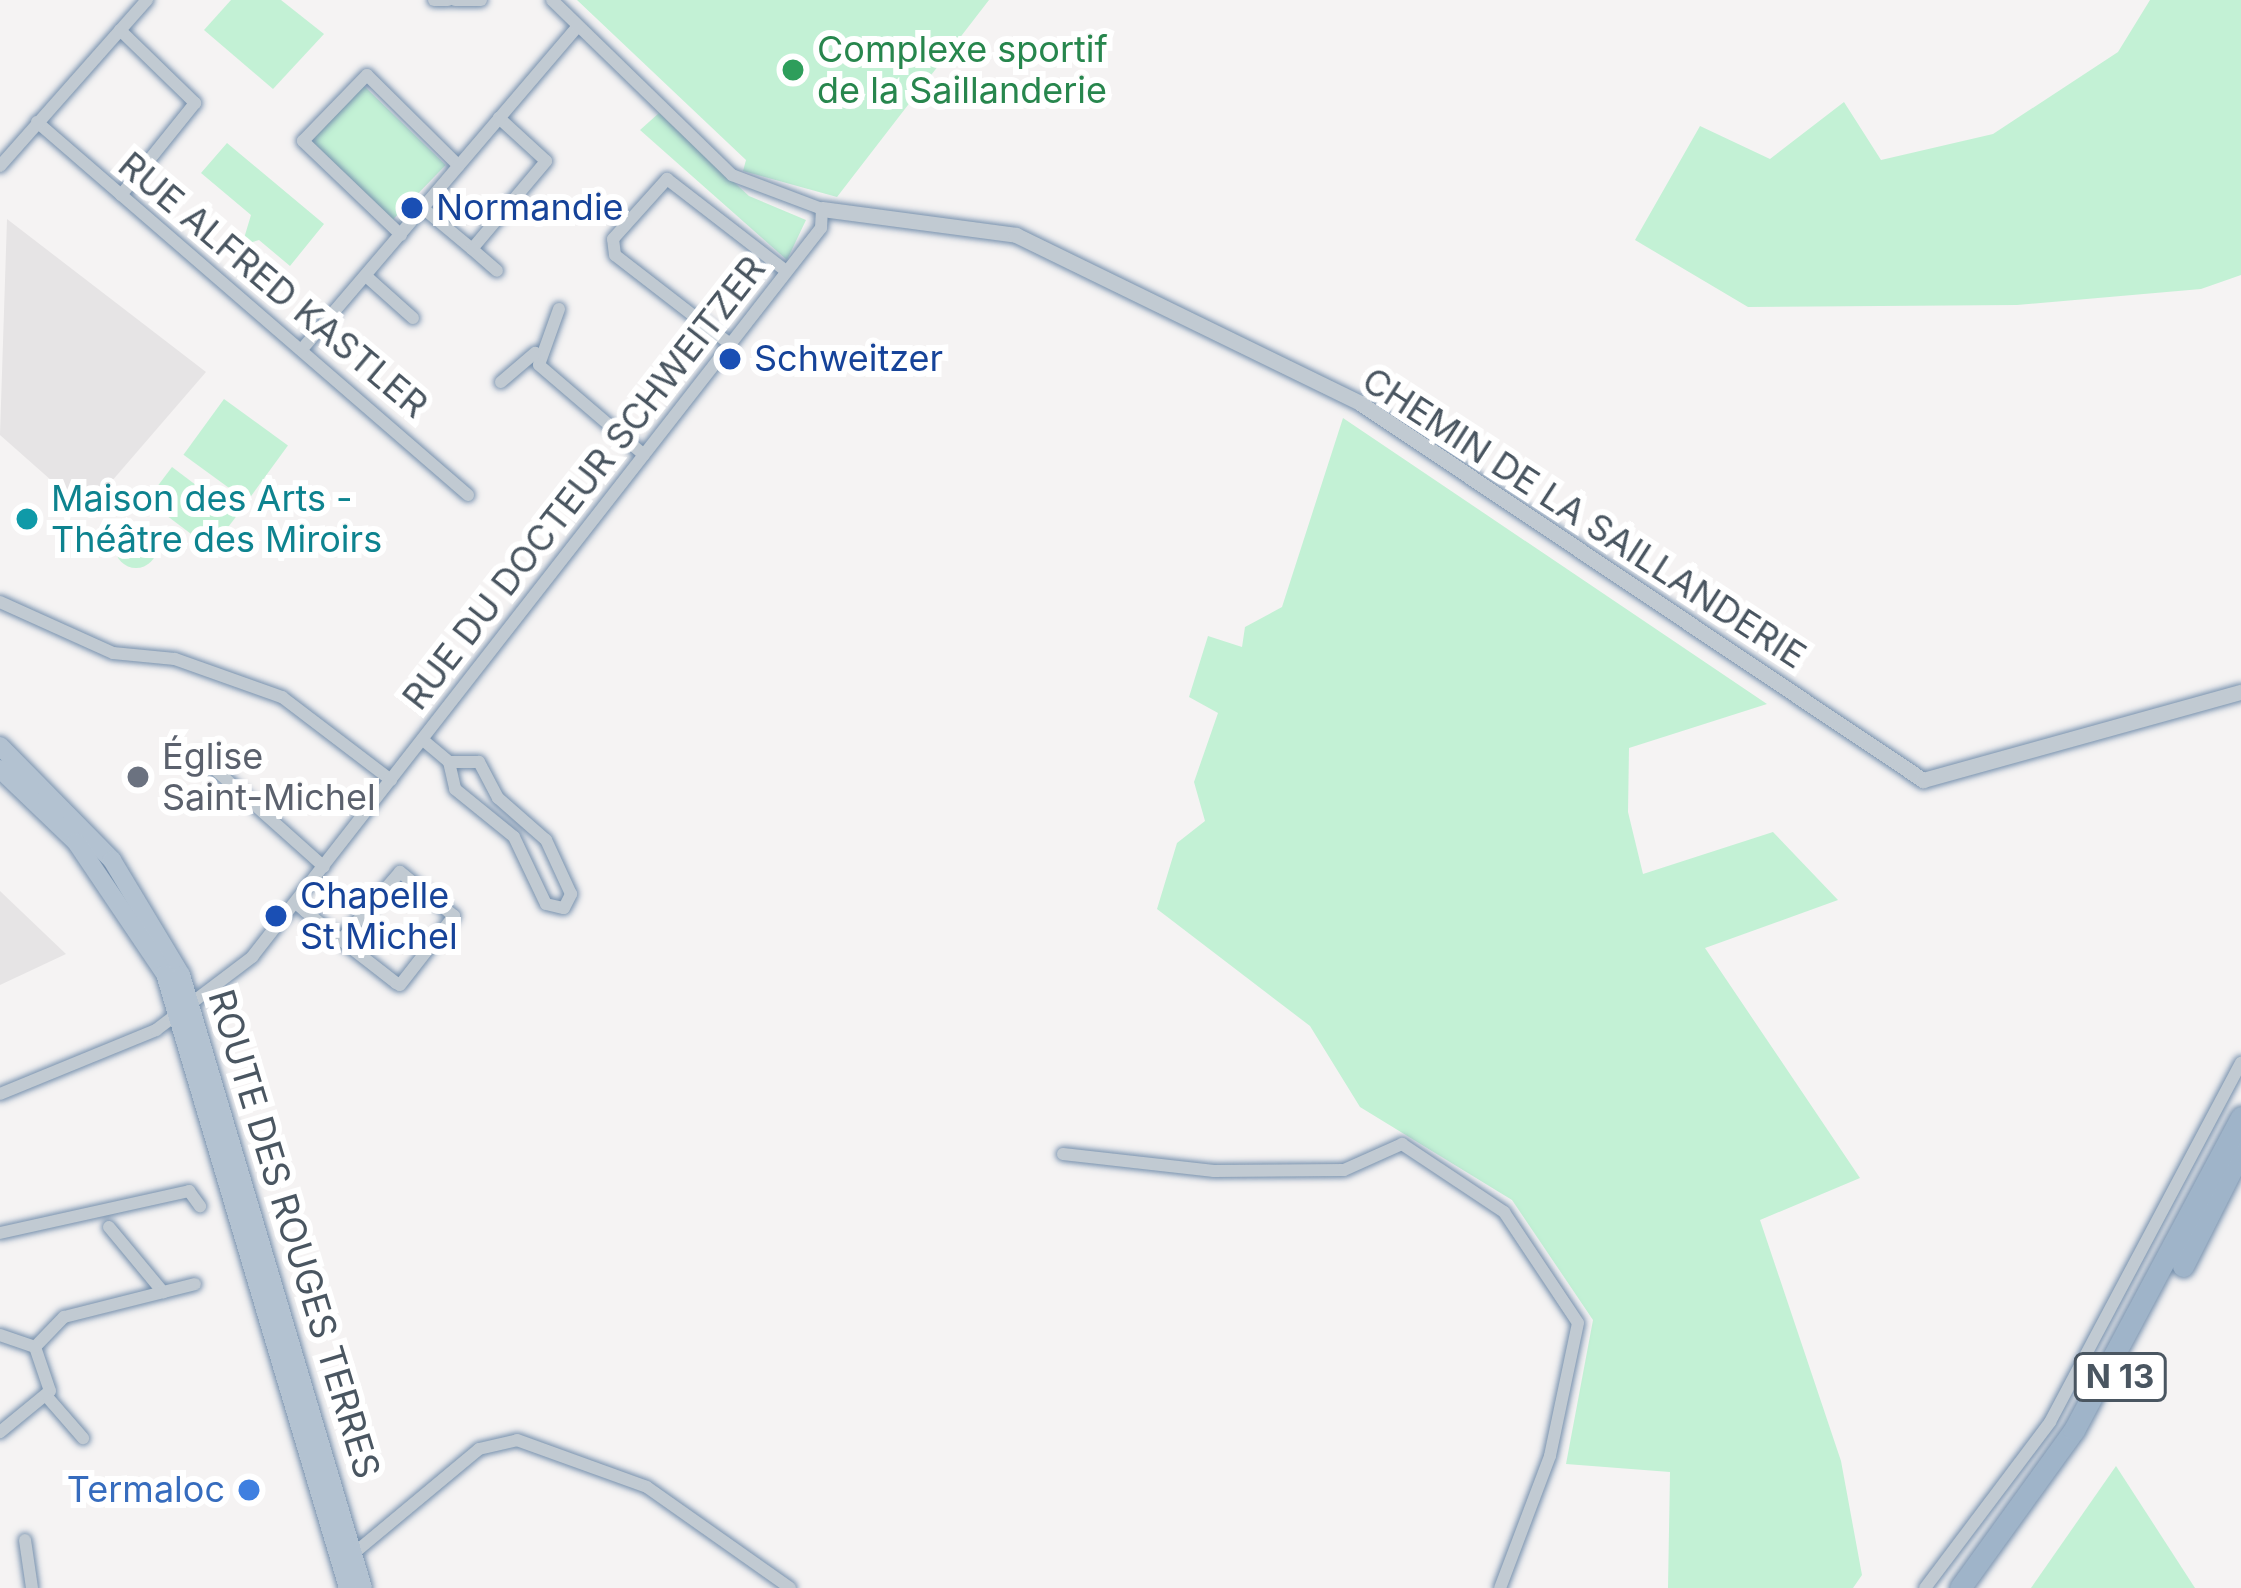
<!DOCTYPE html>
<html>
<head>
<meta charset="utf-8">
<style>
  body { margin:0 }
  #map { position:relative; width:2241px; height:1588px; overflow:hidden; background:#f5f3f3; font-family:Inter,sans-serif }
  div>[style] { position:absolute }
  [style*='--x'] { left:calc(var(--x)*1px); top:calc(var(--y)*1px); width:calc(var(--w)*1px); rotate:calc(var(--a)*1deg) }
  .education>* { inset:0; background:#e6e4e5 }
  .green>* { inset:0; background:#c3f1d5; transform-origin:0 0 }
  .round { border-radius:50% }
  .roads { filter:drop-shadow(0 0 3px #7690ad) drop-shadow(0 0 3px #7690ad) }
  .minor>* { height:12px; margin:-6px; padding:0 6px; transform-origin:6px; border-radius:6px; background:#c1cad2 }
  .tertiary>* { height:15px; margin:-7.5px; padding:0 7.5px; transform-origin:7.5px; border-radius:7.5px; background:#c1cad2 }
  .primary>* { height:18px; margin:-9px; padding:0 9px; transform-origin:9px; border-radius:9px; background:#b3c2d1 }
  .trunk>* { height:21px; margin:-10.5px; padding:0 10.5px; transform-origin:10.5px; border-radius:10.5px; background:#9fb4c9 }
  .dots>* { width:33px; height:33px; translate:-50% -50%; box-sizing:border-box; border:6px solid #fff; border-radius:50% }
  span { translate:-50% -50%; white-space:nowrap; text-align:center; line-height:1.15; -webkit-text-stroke:12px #fff; paint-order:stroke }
  .shield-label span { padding:3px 9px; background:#fff; border:3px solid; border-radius:9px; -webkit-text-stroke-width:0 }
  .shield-label { font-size:33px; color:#4a5661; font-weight:700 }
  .leisure-label { font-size:36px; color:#27864d }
  .left { translate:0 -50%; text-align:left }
  .transit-label { font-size:36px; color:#164399 }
  .street-label { font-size:36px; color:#4a5661 }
  .culture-label { font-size:36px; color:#0d838f }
  .worship-label { font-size:36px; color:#5b616d }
  .shop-label { font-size:36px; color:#366cbe }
  .right { translate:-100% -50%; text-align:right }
</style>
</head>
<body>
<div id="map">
  <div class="education">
    <i style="clip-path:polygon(7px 219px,206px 372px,86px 511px,0 435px)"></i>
    <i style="clip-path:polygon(0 891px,66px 954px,0 985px)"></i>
  </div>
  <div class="green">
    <i style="clip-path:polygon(231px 0,281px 0,324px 34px,273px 89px,204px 30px)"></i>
    <i style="clip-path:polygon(577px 0,989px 0,837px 197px,743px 171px,746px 160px)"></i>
    <i style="clip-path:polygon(2150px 0,2241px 0,2241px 275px,2201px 289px,2017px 305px,1748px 307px,1635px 240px,1700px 126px,1770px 159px,1844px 102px,1881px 160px,1993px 134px,2118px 52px)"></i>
    <i style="left:363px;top:85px;width:115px;height:77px;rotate:44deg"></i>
    <i style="clip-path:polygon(659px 113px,749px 196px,806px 220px,787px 260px,640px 130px)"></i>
    <i style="clip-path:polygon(227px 143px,324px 224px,290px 266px,259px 240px,242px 245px,251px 215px,201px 173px)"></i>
    <i style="left:224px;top:399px;width:79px;height:69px;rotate:36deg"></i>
    <i style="clip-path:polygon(1343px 418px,1767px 704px,1629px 748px,1628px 812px,1643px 874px,1773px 832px,1838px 900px,1705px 948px,1860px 1178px,1760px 1220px,1841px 1461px,1862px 1575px,1853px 1588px,1668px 1588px,1670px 1472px,1566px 1464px,1593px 1320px,1512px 1200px,1360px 1107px,1310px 1026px,1157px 909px,1177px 843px,1205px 821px,1194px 782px,1218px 713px,1189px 697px,1208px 636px,1242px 647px,1245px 627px,1282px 607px)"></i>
    <i style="left:172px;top:467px;width:81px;height:42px;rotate:37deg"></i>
    <i class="round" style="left:115px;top:526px;width:42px;height:42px"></i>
    <i style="clip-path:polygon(2116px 1466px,2195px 1588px,2031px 1588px)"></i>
  </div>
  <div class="roads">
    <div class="minor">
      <i style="--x:434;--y:0;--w:14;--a:0"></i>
      <i style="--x:455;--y:0;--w:26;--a:0"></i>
      <i style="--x:120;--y:30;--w:105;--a:44.2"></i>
      <i style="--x:195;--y:103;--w:118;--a:128.8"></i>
      <i style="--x:37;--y:122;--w:570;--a:40.87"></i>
      <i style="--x:0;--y:166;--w:222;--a:-48.5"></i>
      <i style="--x:424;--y:209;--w:62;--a:39.8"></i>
      <i style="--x:472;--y:249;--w:115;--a:-49.9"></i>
      <i style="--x:546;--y:161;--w:64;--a:-137.5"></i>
      <i style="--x:401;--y:235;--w:136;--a:-136.2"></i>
      <i style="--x:303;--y:141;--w:92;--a:-45.9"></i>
      <i style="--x:367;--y:75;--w:129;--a:44.7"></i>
      <i style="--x:472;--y:249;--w:33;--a:41"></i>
      <i style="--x:366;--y:276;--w:63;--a:41.8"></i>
      <i style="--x:559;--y:309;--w:59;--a:109.7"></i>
      <i style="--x:539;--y:365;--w:138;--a:40.6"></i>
      <i style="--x:730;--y:344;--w:145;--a:-142.3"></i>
      <i style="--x:615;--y:255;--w:16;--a:-97"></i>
      <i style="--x:613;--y:239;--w:81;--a:-48"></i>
      <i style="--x:667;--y:179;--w:150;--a:37.7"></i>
      <i style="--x:303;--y:348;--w:422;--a:-49.5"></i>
      <i style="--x:501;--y:382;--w:45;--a:-40.5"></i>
      <i style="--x:0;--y:602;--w:124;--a:24.3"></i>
      <i style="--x:113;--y:653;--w:62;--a:5.5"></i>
      <i style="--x:175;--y:659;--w:114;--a:19.6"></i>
      <i style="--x:282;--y:697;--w:137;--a:37.3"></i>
      <i style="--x:423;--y:740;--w:34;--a:40"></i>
      <i style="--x:449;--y:762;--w:28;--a:77"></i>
      <i style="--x:455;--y:789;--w:76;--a:39.1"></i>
      <i style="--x:514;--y:837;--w:74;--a:64.5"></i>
      <i style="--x:546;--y:904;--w:18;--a:13"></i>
      <i style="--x:564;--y:908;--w:16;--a:-63"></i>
      <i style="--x:571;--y:894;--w:60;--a:-114.8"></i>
      <i style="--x:546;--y:840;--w:64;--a:-138.8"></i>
      <i style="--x:498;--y:798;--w:41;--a:-117.8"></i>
      <i style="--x:479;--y:762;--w:30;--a:180"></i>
      <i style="--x:200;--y:756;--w:166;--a:41.8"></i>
      <i style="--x:297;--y:904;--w:11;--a:41"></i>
      <i style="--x:305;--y:911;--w:46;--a:38.9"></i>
      <i style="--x:341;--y:940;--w:70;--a:38"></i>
      <i style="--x:396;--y:983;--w:4;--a:27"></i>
      <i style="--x:400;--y:985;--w:88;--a:-52"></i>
      <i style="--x:454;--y:916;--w:70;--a:-140.8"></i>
      <i style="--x:400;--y:872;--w:90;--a:130.9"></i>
      <i style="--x:0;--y:1094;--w:169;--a:-22.3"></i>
      <i style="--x:156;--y:1030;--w:121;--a:-37.2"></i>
      <i style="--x:252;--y:957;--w:925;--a:-52.03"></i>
      <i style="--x:821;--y:228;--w:19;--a:-87"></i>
      <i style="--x:822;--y:209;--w:96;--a:-159.3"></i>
      <i style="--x:732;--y:175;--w:251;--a:-135.8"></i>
      <i style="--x:1063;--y:1154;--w:152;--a:6.4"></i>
      <i style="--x:1214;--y:1171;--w:130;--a:-0.4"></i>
      <i style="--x:1344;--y:1170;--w:64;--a:-24.1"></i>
      <i style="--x:1402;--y:1144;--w:123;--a:33.7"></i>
      <i style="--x:1504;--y:1212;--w:133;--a:56.3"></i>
      <i style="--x:1578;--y:1323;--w:136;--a:101.9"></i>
      <i style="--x:1550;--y:1456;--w:141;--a:110.7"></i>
      <i style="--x:109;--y:1227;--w:85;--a:50.3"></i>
      <i style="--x:0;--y:1233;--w:194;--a:-12.5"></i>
      <i style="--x:189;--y:1191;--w:19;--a:54"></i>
      <i style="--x:0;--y:1335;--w:37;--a:19"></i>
      <i style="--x:35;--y:1347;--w:46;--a:71.2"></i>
      <i style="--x:50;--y:1391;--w:65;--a:140.6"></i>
      <i style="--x:35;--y:1347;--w:42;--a:-46"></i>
      <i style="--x:64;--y:1317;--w:135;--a:-14.1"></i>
      <i style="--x:49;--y:1399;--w:52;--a:48.9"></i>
      <i style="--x:25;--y:1540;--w:49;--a:81.7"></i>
      <i style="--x:353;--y:1554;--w:164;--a:-39.8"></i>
      <i style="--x:479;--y:1449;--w:39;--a:-13"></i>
      <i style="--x:517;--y:1440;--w:138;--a:19.9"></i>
      <i style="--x:647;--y:1487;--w:175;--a:35.2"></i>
      <i style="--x:1925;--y:1588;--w:208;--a:-53"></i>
      <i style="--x:2050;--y:1422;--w:407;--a:-62"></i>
    </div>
    <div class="tertiary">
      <i style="--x:822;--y:209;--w:196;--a:7.6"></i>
      <i style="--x:1016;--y:235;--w:383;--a:26"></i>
      <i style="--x:1360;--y:403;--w:678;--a:33.81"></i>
      <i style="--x:1923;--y:780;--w:330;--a:-15.5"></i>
    </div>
    <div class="primary">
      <i style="--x:0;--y:746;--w:160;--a:45.5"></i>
      <i style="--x:112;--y:860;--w:134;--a:59"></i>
      <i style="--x:181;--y:975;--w:639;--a:73.46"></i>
      <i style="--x:0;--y:769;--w:105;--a:43.8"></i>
      <i style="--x:76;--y:842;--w:159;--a:56"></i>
      <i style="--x:165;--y:974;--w:641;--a:73.4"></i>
    </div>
    <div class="trunk">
      <i style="--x:2183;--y:1266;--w:129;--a:-63.2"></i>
      <i style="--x:1960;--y:1588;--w:195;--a:-54.2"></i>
      <i style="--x:2074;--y:1430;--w:355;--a:-61.9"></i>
    </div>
  </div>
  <div class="dots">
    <i style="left:793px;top:70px;background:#2e9e5b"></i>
    <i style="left:412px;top:208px;background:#1a4fb4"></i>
    <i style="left:730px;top:359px;background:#1a4fb4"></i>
    <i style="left:27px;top:519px;background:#0f9aa8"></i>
    <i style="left:138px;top:777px;background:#6b7280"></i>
    <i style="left:276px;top:916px;background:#1a4fb4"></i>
    <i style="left:249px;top:1490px;background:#3f7fe0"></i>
  </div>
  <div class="shield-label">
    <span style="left:2120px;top:1377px">N 13</span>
  </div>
  <div class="leisure-label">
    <span class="left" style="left:817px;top:70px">Complexe sportif<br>de la Saillanderie</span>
  </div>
  <div class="transit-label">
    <span class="left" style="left:436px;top:208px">Normandie</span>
    <span class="left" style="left:754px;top:359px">Schweitzer</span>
    <span class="left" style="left:300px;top:916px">Chapelle<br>St Michel</span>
  </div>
  <div class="street-label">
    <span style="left:273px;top:285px;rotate:40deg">RUE ALFRED KASTLER</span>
    <span style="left:584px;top:483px;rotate:-52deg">RUE DU DOCTEUR SCHWEITZER</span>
    <span style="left:1584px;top:518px;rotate:33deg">CHEMIN DE LA SAILLANDERIE</span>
    <span style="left:294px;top:1234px;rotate:73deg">ROUTE DES ROUGES TERRES</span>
  </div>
  <div class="culture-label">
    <span class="left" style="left:51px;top:519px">Maison des Arts -<br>Théâtre des Miroirs</span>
  </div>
  <div class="worship-label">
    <span class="left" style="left:162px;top:777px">Église<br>Saint-Michel</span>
  </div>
  <div class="shop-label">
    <span class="right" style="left:225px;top:1490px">Termaloc</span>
  </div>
</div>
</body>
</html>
